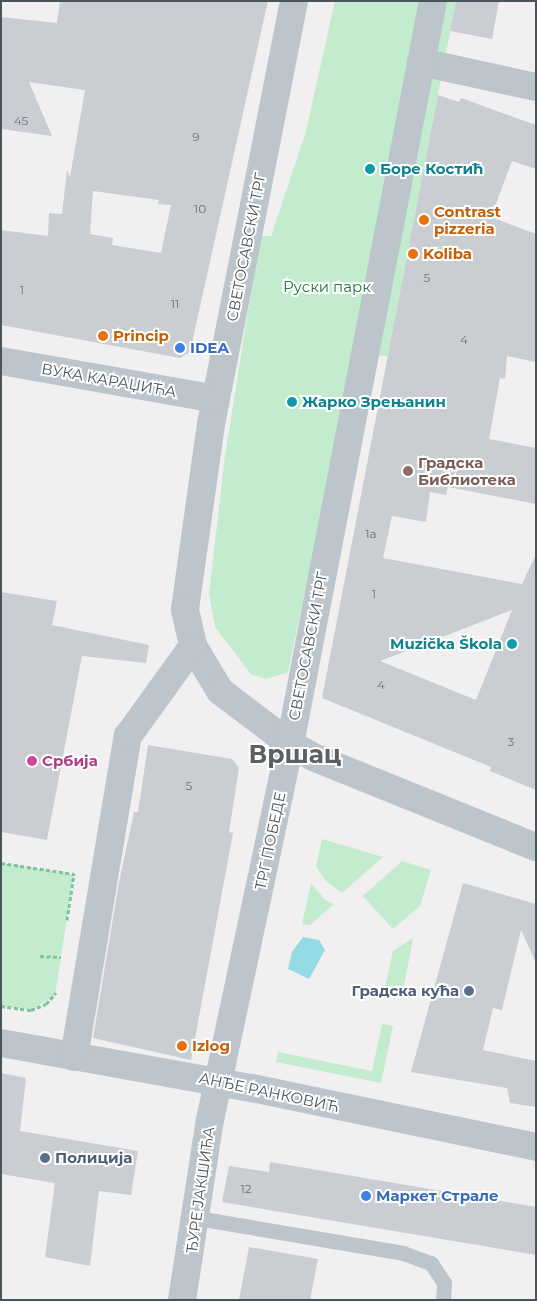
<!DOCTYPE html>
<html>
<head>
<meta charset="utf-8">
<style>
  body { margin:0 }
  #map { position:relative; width:537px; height:1301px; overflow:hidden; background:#f2eff0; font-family:Montserrat,sans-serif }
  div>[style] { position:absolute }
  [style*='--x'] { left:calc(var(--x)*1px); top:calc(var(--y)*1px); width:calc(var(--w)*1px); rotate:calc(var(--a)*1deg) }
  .green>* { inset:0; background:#c3ebce }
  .water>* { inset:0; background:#94dbe3 }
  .building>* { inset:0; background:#cacdd1 }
  .path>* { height:3px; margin-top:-1.5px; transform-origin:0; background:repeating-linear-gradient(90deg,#7ec59a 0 4px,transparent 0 6.5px) }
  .lane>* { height:15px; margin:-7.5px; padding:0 7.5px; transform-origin:7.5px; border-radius:7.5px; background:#bcc5cb }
  .street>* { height:28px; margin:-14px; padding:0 14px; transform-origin:14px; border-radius:14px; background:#bcc5cb }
  .dots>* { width:14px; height:14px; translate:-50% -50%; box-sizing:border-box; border:2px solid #fff; border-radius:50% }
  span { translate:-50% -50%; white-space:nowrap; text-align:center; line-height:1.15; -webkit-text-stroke:4px #fff; paint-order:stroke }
  .number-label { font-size:12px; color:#697278 }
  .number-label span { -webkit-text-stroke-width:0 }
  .culture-label { font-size:15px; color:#0d838f; font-weight:700 }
  .left { translate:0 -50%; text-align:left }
  .right { translate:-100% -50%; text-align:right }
  .food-label { font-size:15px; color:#c56008; font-weight:700 }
  .street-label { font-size:15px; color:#49545b }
  .park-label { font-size:15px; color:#217542 }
  .shop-label { font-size:15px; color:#366cbe; font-weight:700 }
  .education-label { font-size:15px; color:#785e54; font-weight:700 }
  .hotel-label { font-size:15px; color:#b23c85; font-weight:700 }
  .service-label { font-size:15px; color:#4e5e75; font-weight:700 }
  .town-label { font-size:25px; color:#5d6063; font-weight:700 }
  .frame { position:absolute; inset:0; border:2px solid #49545b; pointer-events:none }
</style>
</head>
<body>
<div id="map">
  <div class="green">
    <i style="clip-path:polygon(335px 1px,456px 1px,388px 356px,364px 354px,339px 433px,288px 672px,266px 679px,251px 674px,215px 627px,209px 594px,225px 456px,260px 236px,271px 236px,306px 131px)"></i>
    <i style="clip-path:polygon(322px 839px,383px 857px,342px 893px,325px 880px,316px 866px)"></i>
    <i style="clip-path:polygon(402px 861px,431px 870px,420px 906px,393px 929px,363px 896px)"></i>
    <i style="clip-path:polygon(1px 863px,74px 874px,55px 995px,31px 1010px,1px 1006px)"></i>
    <i style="clip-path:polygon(311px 883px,325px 900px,334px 904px,310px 925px,302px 924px)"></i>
    <i style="clip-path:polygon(413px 938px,403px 991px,385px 988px,393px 951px)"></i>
    <i style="clip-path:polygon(382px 1024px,393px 1026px,381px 1083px,276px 1062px,278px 1052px,372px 1071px)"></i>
  </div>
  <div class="water">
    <i style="clip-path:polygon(303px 937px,319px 940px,325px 950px,309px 979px,288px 969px,292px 952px)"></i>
  </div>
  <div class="building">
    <i style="clip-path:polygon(evenodd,60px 1px,268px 1px,190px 352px,180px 358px,1px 325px,1px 230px,48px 236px,49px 213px,62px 214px,67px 170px,70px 177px,85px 90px,29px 82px,52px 136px,1px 129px,1px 17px,57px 23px,60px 1px,93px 191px,159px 200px,158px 204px,171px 205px,161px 253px,112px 245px,113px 238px,90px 234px,93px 191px)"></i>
    <i style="clip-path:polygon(456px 1px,499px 1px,492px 39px,450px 31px)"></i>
    <i style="clip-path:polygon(evenodd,438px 95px,459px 102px,461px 98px,536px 125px,536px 169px,512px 161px,491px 217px,536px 234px,536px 362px,507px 356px,505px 379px,500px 378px,489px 439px,536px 448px,536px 504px,448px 487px,446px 495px,430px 492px,426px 522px,392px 516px,383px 558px,522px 584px,536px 554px,536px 790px,490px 771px,491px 767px,322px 698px,438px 95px,512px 610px,476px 700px,380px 661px,512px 610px)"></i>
    <i style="clip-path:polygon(1px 592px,57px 601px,52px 625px,149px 645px,146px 663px,82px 656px,47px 840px,1px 832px)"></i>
    <i style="clip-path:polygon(148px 745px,232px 759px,239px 768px,229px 832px,233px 833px,191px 1060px,93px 1038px,119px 882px,134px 812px,138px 812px)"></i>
    <i style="clip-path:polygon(463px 883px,536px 904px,536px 963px,521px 930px,502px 1010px,493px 1008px,483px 1050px,536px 1061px,536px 1107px,510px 1103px,507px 1088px,411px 1072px)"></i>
    <i style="clip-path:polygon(1px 1073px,26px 1078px,20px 1131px,138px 1151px,131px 1195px,99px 1191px,90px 1266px,45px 1257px,55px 1183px,1px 1174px)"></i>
    <i style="clip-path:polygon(270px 1162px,536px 1207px,536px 1255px,222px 1202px,229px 1166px,269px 1172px)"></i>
    <i style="clip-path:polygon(249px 1247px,318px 1259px,310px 1300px,239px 1300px)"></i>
  </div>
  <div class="path">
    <i style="--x:1;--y:863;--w:74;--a:8.6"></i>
    <i style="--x:67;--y:920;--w:47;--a:-81.3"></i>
    <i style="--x:40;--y:956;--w:21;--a:3"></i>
    <i style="--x:1;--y:1006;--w:30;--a:8"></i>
    <i style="--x:31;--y:1010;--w:16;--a:-22"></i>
    <i style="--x:46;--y:1004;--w:15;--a:-48"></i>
  </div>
  <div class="lane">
    <i style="--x:197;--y:1218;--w:209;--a:9.6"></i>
    <i style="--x:403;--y:1253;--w:30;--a:20"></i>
    <i style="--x:431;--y:1263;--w:24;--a:57"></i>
    <i style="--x:444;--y:1283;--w:17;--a:93"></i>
  </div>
  <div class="street">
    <i style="--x:294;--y:1;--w:431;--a:101.1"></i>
    <i style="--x:211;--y:424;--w:188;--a:98"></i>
    <i style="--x:185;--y:610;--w:37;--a:77"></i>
    <i style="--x:193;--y:646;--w:52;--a:59"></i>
    <i style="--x:220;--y:691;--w:88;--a:37.1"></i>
    <i style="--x:290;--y:744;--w:26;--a:29"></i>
    <i style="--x:313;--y:757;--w:240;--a:22"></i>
    <i style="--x:421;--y:62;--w:118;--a:12.3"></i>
    <i style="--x:1;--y:361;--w:218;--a:10"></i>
    <i style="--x:1;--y:1043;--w:255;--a:10.2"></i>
    <i style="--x:252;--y:1088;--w:290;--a:11.7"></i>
    <i style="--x:74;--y:1057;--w:326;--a:-80.5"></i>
    <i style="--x:128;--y:736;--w:111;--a:-54.2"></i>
    <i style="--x:182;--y:1300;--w:182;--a:-81.2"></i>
    <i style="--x:210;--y:1120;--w:384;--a:-78"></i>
    <i style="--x:290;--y:744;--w:757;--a:-79.11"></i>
  </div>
  <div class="dots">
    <i style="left:370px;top:169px;background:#0f9aa8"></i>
    <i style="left:424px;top:220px;background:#e8710a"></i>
    <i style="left:413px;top:254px;background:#e8710a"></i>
    <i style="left:103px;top:336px;background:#e8710a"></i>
    <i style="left:180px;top:348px;background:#3f7fe0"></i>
    <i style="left:292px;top:402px;background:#0f9aa8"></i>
    <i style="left:408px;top:471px;background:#8d6e63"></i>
    <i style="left:512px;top:644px;background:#0f9aa8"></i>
    <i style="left:32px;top:761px;background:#d1479c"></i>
    <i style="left:469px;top:991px;background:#5c6f8a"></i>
    <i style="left:182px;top:1046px;background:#e8710a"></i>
    <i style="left:45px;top:1158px;background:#5c6f8a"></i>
    <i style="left:366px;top:1196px;background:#3f7fe0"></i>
  </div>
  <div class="number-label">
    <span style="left:21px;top:121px">45</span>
    <span style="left:196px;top:137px">9</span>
    <span style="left:200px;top:209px">10</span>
    <span style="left:427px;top:278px">5</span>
    <span style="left:22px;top:290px">1</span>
    <span style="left:175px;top:304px">11</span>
    <span style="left:464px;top:340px">4</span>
    <span style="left:371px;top:534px">1a</span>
    <span style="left:374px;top:594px">1</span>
    <span style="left:381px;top:685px">4</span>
    <span style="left:511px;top:742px">3</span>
    <span style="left:189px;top:786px">5</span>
    <span style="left:246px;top:1189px">12</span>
  </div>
  <div class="culture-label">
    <span class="left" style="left:380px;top:169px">Боре Костић</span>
    <span class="left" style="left:302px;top:402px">Жарко Зрењанин</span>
    <span class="right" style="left:502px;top:644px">Muzička Škola</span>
  </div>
  <div class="food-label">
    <span class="left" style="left:434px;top:220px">Contrast<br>pizzeria</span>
    <span class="left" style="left:423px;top:254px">Koliba</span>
    <span class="left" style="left:113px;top:336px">Princip</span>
    <span class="left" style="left:192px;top:1046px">Izlog</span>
  </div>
  <div class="street-label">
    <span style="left:246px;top:247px;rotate:-79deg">СВЕТОСАВСКИ ТРГ</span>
    <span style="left:109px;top:380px;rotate:10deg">ВУКА КАРАЏИЋА</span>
    <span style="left:308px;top:646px;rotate:-79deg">СВЕТОСАВСКИ ТРГ</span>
    <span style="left:270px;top:841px;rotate:-78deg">ТРГ ПОБЕДЕ</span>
    <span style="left:269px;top:1092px;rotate:12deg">АНЂЕ РАНКОВИЋ</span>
    <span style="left:200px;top:1190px;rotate:-82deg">ЂУРЕ ЈАКШИЋА</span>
  </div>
  <div class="park-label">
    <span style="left:327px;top:287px">Руски парк</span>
  </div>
  <div class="shop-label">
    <span class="left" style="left:190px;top:348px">IDEA</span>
    <span class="left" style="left:376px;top:1196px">Маркет Страле</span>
  </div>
  <div class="education-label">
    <span class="left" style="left:418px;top:471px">Градска<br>Библиотека</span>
  </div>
  <div class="hotel-label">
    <span class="left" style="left:42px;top:761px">Србија</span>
  </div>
  <div class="service-label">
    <span class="right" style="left:459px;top:991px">Градска кућа</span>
    <span class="left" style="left:55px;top:1158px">Полицијa</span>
  </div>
  <div class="town-label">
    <span style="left:295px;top:754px">Вршац</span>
  </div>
  <div class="frame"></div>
</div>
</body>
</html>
